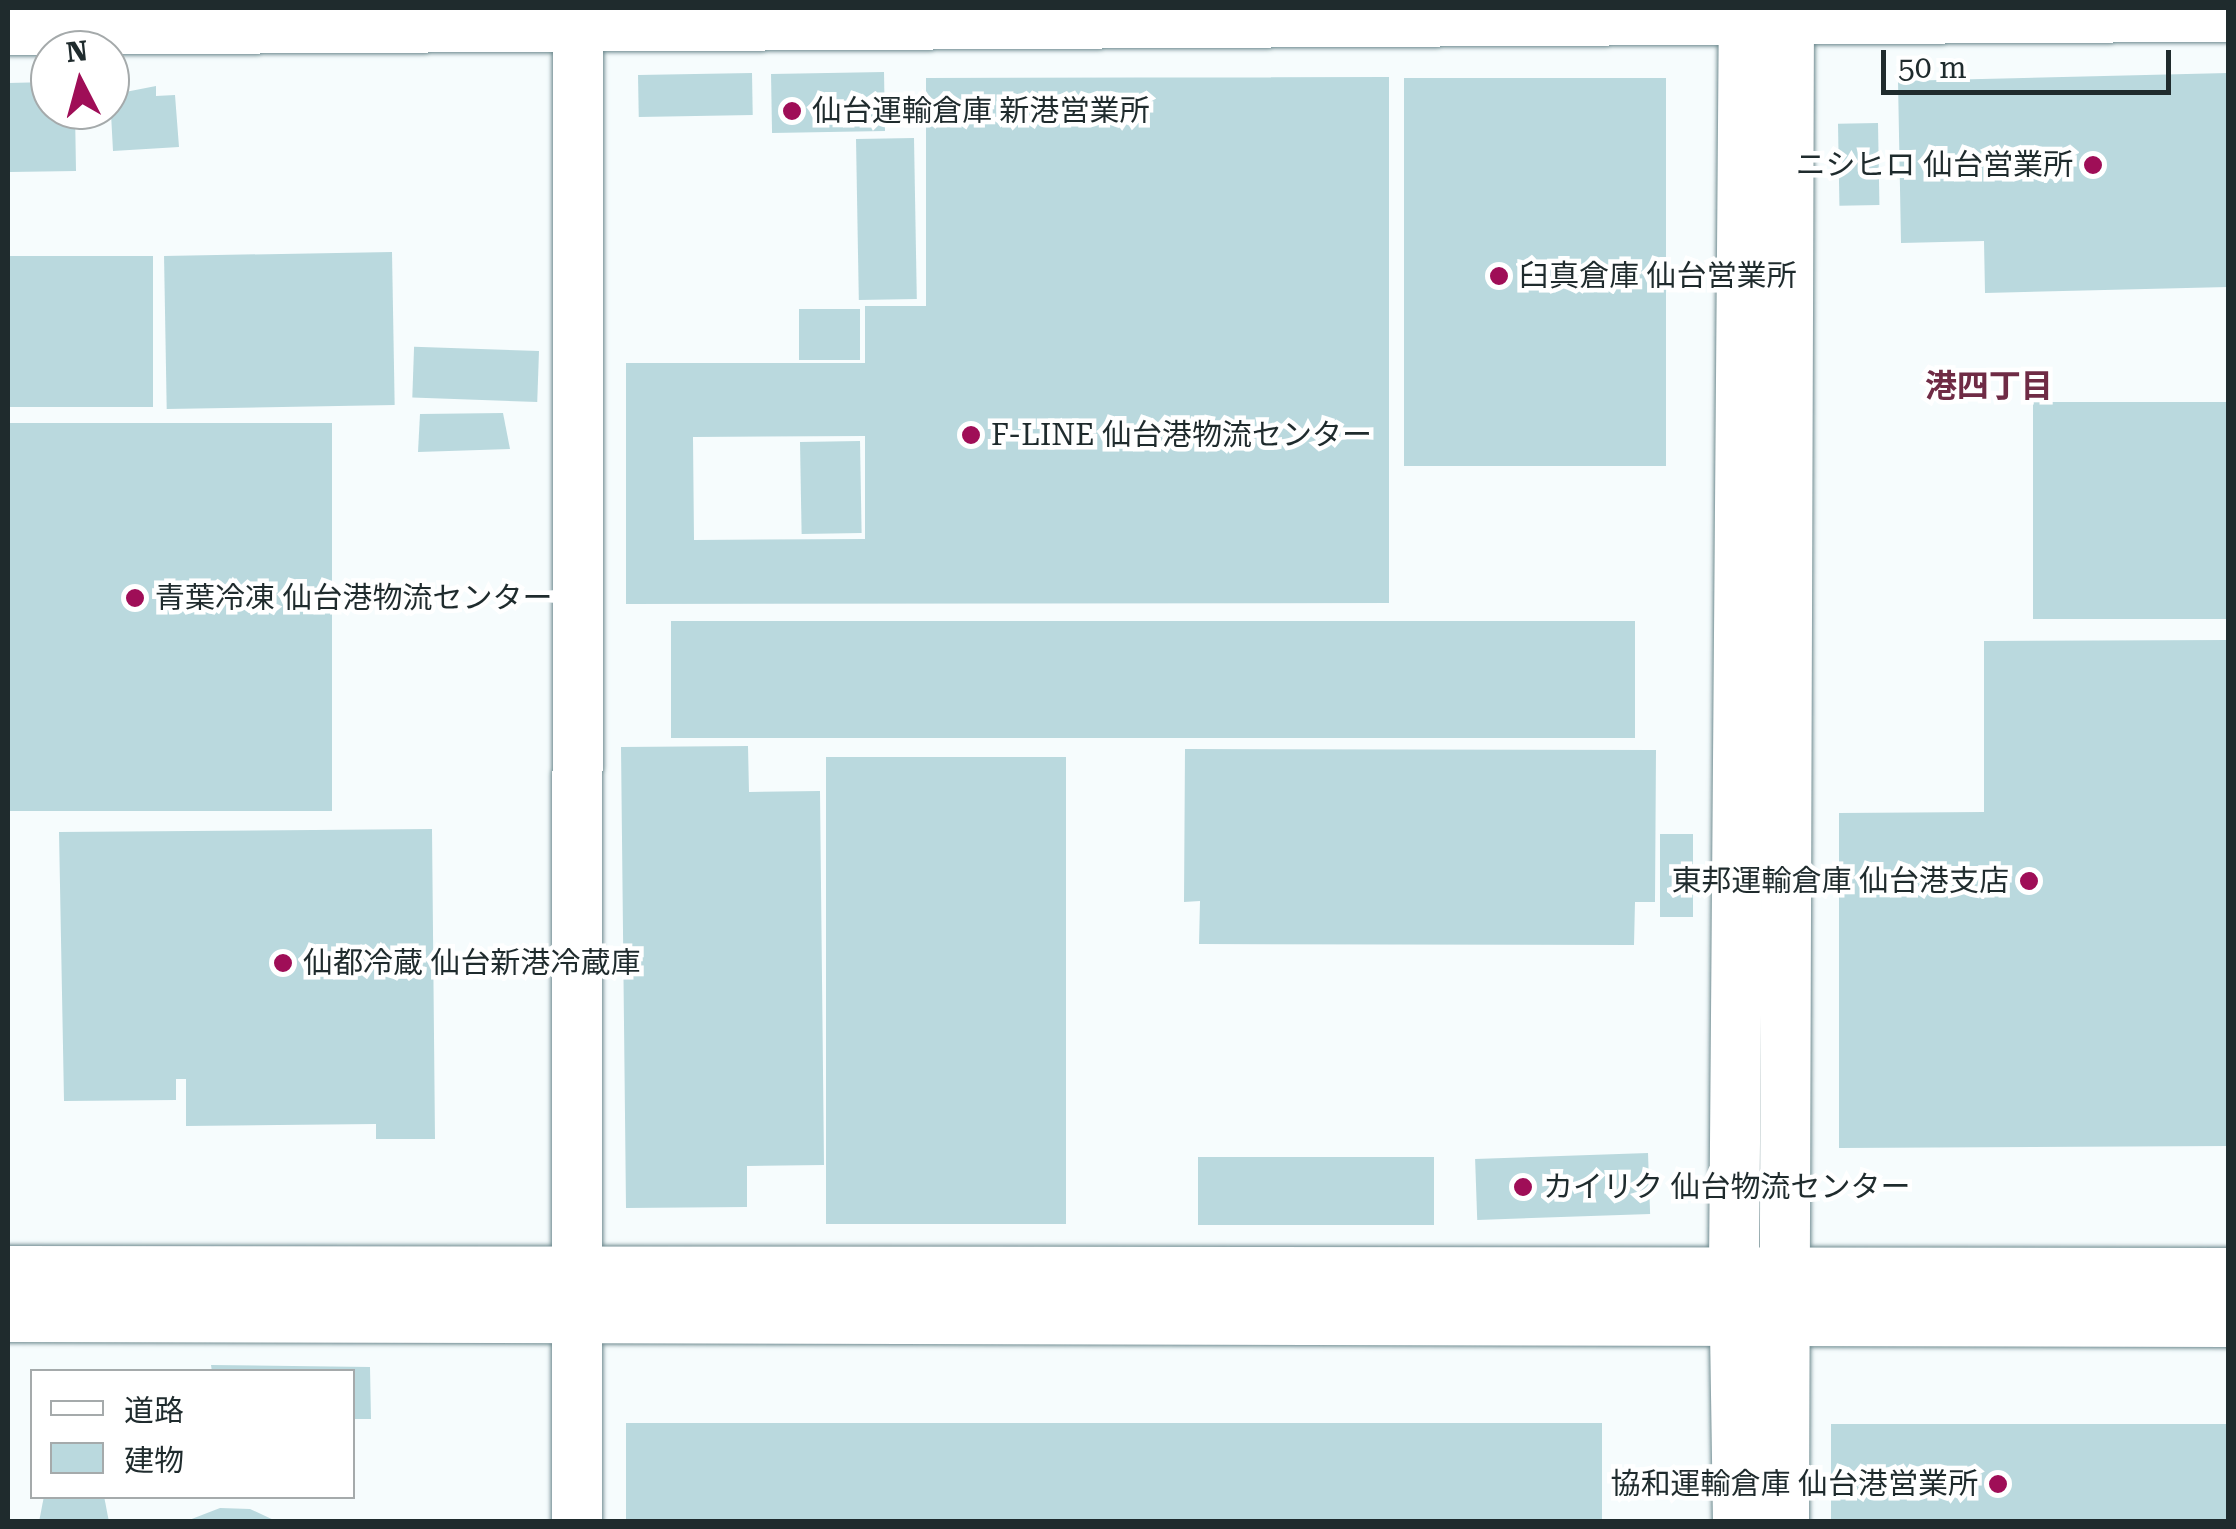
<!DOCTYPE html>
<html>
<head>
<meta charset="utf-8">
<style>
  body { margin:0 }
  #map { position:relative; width:2236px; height:1529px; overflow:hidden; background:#f6fcfd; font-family:"Roboto Serif","Noto Sans JP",serif }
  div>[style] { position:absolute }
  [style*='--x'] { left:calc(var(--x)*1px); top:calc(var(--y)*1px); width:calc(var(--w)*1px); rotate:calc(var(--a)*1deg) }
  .building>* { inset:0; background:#bad9de; transform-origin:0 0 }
  .roads { filter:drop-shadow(0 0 2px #6f8b90) drop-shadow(0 0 2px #6f8b90) }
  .tertiary>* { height:50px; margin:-25px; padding:0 25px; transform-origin:25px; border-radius:25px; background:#fff }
  .dots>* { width:28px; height:28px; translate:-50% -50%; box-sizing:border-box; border:5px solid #fff; border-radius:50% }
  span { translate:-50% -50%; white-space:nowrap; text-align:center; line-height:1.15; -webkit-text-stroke:9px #fff; paint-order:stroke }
  .poi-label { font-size:30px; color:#1f2b2d }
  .left { translate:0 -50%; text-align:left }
  .right { translate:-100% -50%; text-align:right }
  .neighbourhood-label { font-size:32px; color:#6f2b45; font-weight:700 }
  .frame { position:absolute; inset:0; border:10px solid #1f2b2d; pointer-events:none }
  .legend { position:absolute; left:30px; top:1369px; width:325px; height:130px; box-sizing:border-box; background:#fff; border:2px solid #a5aaab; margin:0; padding:12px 18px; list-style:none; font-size:30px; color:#1f2b2d }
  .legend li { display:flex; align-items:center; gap:20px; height:50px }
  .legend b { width:50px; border:2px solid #a5aaab }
  .north { position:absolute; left:30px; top:30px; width:100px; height:100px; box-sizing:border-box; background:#fff; border:2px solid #a5aaab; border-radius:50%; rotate:354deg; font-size:28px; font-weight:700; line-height:40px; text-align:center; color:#1f2b2d }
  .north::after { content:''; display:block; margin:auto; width:35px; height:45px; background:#9f0e57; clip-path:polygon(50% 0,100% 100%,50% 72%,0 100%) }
  .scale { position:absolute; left:1881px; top:50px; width:290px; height:45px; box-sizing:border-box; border:5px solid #1f2b2d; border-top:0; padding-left:12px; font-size:30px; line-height:35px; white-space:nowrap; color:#1f2b2d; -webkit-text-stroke:8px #fff; paint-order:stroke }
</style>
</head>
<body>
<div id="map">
  <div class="building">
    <i style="left:884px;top:72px;width:59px;height:113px;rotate:89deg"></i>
    <i style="left:752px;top:73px;width:42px;height:114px;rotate:89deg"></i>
    <i style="clip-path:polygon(2228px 73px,2228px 287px,1985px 293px,1984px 241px,1901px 243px,1898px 81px)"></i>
    <i style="clip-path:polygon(evenodd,1389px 77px,1389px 603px,626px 604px,626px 363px,865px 363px,865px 306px,926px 306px,926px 78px,1389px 77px,865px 436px,865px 539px,694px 540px,693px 437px,865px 436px)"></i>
    <i style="left:1404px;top:78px;width:262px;height:388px"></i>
    <i style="clip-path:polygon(50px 82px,50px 110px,75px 110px,76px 171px,10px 172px,8px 83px)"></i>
    <i style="clip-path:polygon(156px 86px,156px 96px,175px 95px,179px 147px,113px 151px,110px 95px)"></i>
    <i style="left:1878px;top:123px;width:82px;height:40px;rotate:89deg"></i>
    <i style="left:914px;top:138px;width:161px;height:58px;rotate:89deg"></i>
    <i style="left:392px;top:252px;width:153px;height:228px;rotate:89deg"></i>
    <i style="left:153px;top:256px;width:151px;height:145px;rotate:90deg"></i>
    <i style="left:860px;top:309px;width:51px;height:61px;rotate:90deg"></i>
    <i style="left:539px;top:351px;width:51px;height:125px;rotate:92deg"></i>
    <i style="left:2033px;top:402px;width:195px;height:217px"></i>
    <i style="clip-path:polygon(503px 413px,510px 449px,418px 452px,420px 414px)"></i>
    <i style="left:332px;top:423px;width:388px;height:324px;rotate:90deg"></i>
    <i style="left:860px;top:441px;width:92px;height:60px;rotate:89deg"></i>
    <i style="left:671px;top:621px;width:964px;height:117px"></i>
    <i style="clip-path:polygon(2228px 640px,2228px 1146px,1839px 1148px,1839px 813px,1984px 812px,1984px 641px)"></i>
    <i style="clip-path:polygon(748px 746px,749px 792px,820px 791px,824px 1165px,747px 1166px,747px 1207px,626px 1208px,621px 747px)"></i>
    <i style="clip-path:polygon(1185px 749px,1656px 750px,1655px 902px,1635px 902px,1634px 945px,1199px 944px,1200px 901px,1184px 902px)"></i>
    <i style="left:826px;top:757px;width:240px;height:467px"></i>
    <i style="clip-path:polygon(432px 829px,435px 1139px,376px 1139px,376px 1124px,186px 1126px,186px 1079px,176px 1079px,176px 1100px,64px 1101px,59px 832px)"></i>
    <i style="left:1660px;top:834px;width:33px;height:83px"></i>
    <i style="left:1648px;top:1153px;width:61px;height:173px;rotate:88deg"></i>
    <i style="left:1198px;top:1157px;width:236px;height:68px"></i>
    <i style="clip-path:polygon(211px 1365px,370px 1367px,371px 1419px,352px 1419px,352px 1372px,212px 1372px)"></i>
    <i style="left:626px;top:1423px;width:976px;height:99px"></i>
    <i style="left:1831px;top:1424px;width:397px;height:98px"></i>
    <i style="clip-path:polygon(44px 1496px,104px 1496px,109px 1522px,39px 1522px)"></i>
    <i style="clip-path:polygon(220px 1508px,250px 1509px,278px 1522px,184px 1522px)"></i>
  </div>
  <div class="roads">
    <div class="tertiary">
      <i style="--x:8;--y:30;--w:2220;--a:-0.34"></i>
      <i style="--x:8;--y:1271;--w:2220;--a:0.05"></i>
      <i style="--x:8;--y:1317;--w:2220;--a:0.13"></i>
      <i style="--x:577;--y:1522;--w:1514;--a:-89.96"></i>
      <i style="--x:1738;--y:1522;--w:252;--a:-90.9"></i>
      <i style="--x:1734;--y:1270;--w:1262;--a:-89.55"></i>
      <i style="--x:1784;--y:1522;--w:1502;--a:-89.81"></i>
      <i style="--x:1789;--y:20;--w:14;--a:-56"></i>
    </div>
  </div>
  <div class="dots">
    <i style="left:792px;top:111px;background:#9f0e57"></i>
    <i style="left:2093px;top:165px;background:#9f0e57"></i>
    <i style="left:1499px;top:276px;background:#9f0e57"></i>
    <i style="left:971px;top:435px;background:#9f0e57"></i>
    <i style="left:135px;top:598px;background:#9f0e57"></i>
    <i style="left:2029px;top:881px;background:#9f0e57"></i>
    <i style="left:283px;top:963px;background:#9f0e57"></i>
    <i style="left:1523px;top:1187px;background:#9f0e57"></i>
    <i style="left:1998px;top:1484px;background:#9f0e57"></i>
  </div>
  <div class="poi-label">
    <span class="left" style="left:812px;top:111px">仙台運輸倉庫 新港営業所</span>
    <span class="right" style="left:2073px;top:165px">ニシヒロ 仙台営業所</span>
    <span class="left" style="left:1519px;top:276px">臼真倉庫 仙台営業所</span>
    <span class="left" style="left:991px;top:435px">F-LINE 仙台港物流センター</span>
    <span class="left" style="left:155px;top:598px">青葉冷凍 仙台港物流センター</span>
    <span class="right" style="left:2009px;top:881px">東邦運輸倉庫 仙台港支店</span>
    <span class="left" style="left:303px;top:963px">仙都冷蔵 仙台新港冷蔵庫</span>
    <span class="left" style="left:1543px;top:1187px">カイリク 仙台物流センター</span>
    <span class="right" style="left:1978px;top:1484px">協和運輸倉庫 仙台港営業所</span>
  </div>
  <div class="neighbourhood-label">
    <span style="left:1989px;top:386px">港四丁目</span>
  </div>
  <div class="frame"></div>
  <ul class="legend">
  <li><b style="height:12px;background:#fff"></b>道路</li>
  <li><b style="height:28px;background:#bad9de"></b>建物</li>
  </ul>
  <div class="north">N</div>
  <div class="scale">50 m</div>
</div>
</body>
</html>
